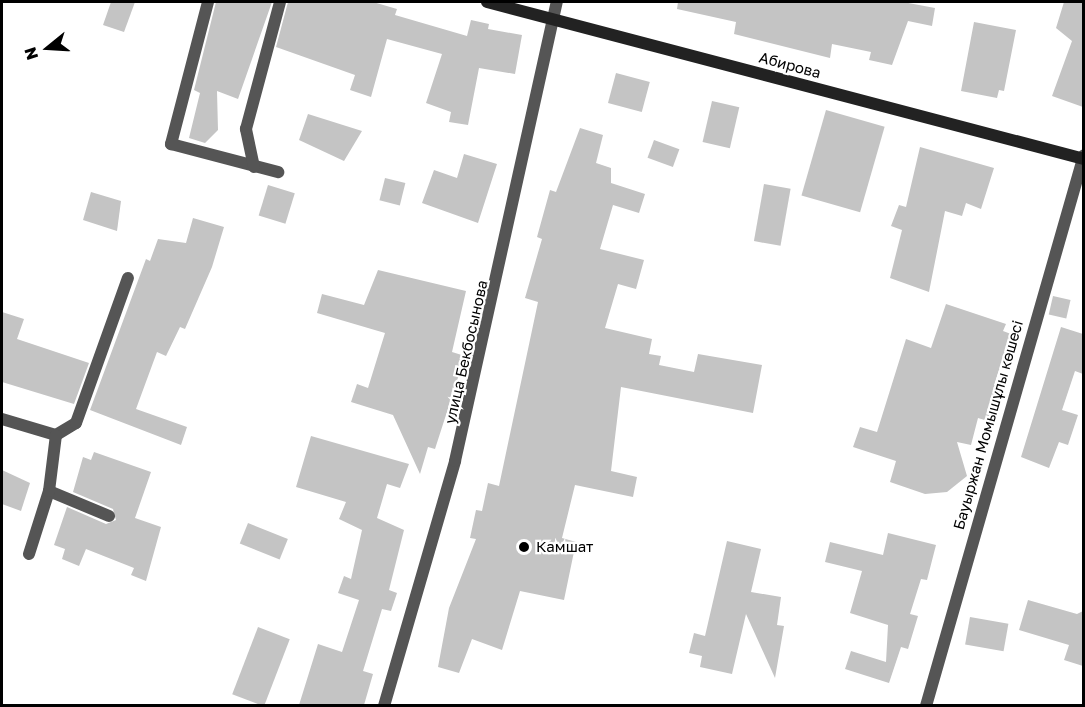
<!DOCTYPE html>
<html>
<head>
<meta charset="utf-8">
<style>
  body { margin:0 }
  #map { position:relative; width:1085px; height:707px; overflow:hidden; background:#fff; font-family:"Golos Text",sans-serif }
  div>[style] { position:absolute }
  [style*='--x'] { left:calc(var(--x)*1px); top:calc(var(--y)*1px); width:calc(var(--w)*1px); rotate:calc(var(--a)*1deg) }
  .building>* { inset:0; background:#c4c4c4; transform-origin:0 0 }
  .street>* { height:12px; margin:-6px; padding:0 6px; transform-origin:6px; border-radius:6px; background:#555 }
  .secondary>* { height:12px; margin:-6px; padding:0 6px; transform-origin:6px; border-radius:6px; background:#222 }
  .dots>* { width:16px; height:16px; translate:-50% -50%; box-sizing:border-box; border:3px solid #fff; border-radius:50% }
  span { translate:-50% -50%; white-space:nowrap; text-align:center; line-height:1.15; -webkit-text-stroke:4.5px #fff; paint-order:stroke }
  .street-label { font-size:15px; color:#000 }
  .poi-label { font-size:15px; color:#000 }
  .left { translate:0 -50%; text-align:left }
  .frame { position:absolute; inset:0; border:3px solid #000; pointer-events:none }
  .north { position:absolute; left:18px; top:18px; width:60px; height:60px; -webkit-text-stroke:4px #fff; paint-order:stroke; rotate:252deg; font-size:16px; font-weight:700; line-height:24px; text-align:center; color:#000 }
  .north::after { content:''; display:block; margin:auto; width:21px; height:27px; background:#000; clip-path:polygon(50% 0,100% 100%,50% 72%,0 100%) }
</style>
</head>
<body>
<div id="map">
  <div class="building">
    <i style="clip-path:polygon(111px 2px,135px 2px,124px 32px,103px 25px)"></i>
    <i style="clip-path:polygon(216px 2px,272px 2px,238px 99px,217px 91px,218px 130px,205px 143px,189px 138px,200px 93px,194px 90px)"></i>
    <i style="clip-path:polygon(288px 2px,373px 2px,397px 9px,395px 15px,467px 36px,471px 20px,489px 24px,488px 29px,522px 35px,515px 74px,479px 68px,468px 125px,449px 122px,451px 112px,426px 103px,442px 54px,387px 39px,371px 97px,350px 90px,355px 75px,276px 47px)"></i>
    <i style="clip-path:polygon(678px 2px,903px 2px,935px 8px,932px 26px,908px 21px,892px 65px,869px 60px,871px 52px,832px 44px,830px 58px,734px 34px,736px 22px,677px 9px)"></i>
    <i style="clip-path:polygon(1064px 2px,1083px 2px,1083px 107px,1052px 96px,1072px 41px,1056px 28px)"></i>
    <i style="clip-path:polygon(974px 22px,1016px 30px,1004px 91px,999px 90px,997px 98px,961px 91px)"></i>
    <i style="left:616px;top:73px;width:35px;height:31px;rotate:15deg"></i>
    <i style="left:712px;top:101px;width:28px;height:42px;rotate:13deg"></i>
    <i style="left:826px;top:110px;width:61px;height:89px;rotate:16deg"></i>
    <i style="clip-path:polygon(308px 114px,362px 131px,344px 161px,299px 140px)"></i>
    <i style="clip-path:polygon(580px 128px,603px 135px,596px 163px,611px 168px,611px 183px,645px 194px,639px 213px,613px 205px,600px 249px,644px 260px,636px 289px,618px 284px,605px 328px,652px 339px,649px 354px,661px 356px,659px 365px,694px 372px,698px 354px,762px 365px,753px 413px,621px 387px,611px 471px,637px 477px,633px 497px,575px 485px,562px 538px,576px 542px,564px 600px,520px 591px,502px 650px,472px 639px,459px 673px,438px 667px,449px 608px,476px 539px,470px 538px,476px 510px,482px 511px,488px 483px,499px 486px,538px 302px,525px 298px,542px 239px,537px 237px,550px 190px,556px 192px)"></i>
    <i style="left:654px;top:140px;width:27px;height:19px;rotate:20deg"></i>
    <i style="clip-path:polygon(920px 147px,994px 168px,981px 209px,966px 203px,962px 216px,945px 211px,929px 292px,890px 278px,902px 230px,891px 226px,899px 205px,906px 207px)"></i>
    <i style="clip-path:polygon(464px 154px,497px 164px,478px 223px,422px 203px,434px 170px,457px 178px)"></i>
    <i style="left:385px;top:178px;width:21px;height:23px;rotate:14deg"></i>
    <i style="left:764px;top:184px;width:27px;height:58px;rotate:10deg"></i>
    <i style="left:268px;top:185px;width:28px;height:32px;rotate:17deg"></i>
    <i style="clip-path:polygon(91px 192px,121px 201px,117px 231px,83px 220px)"></i>
    <i style="clip-path:polygon(193px 218px,224px 227px,212px 267px,185px 329px,180px 327px,166px 356px,157px 352px,136px 409px,187px 427px,181px 445px,90px 410px,146px 259px,150px 261px,158px 239px,186px 243px)"></i>
    <i style="clip-path:polygon(378px 270px,466px 291px,452px 352px,465px 356px,435px 449px,428px 447px,420px 474px,393px 415px,351px 402px,357px 384px,368px 388px,385px 333px,317px 313px,322px 294px,364px 305px)"></i>
    <i style="left:1053px;top:296px;width:18px;height:19px;rotate:13deg"></i>
    <i style="clip-path:polygon(946px 304px,1006px 324px,1003px 331px,1011px 334px,994px 385px,1000px 386px,991px 422px,978px 418px,971px 445px,957px 442px,967px 476px,947px 492px,925px 494px,890px 482px,896px 461px,853px 447px,860px 427px,877px 432px,906px 339px,931px 348px)"></i>
    <i style="clip-path:polygon(2px 312px,24px 319px,17px 339px,89px 363px,74px 404px,2px 382px)"></i>
    <i style="clip-path:polygon(1061px 327px,1083px 334px,1083px 374px,1075px 371px,1062px 410px,1078px 415px,1068px 445px,1059px 442px,1049px 468px,1021px 457px)"></i>
    <i style="clip-path:polygon(311px 436px,409px 464px,400px 488px,387px 484px,377px 518px,404px 530px,389px 590px,397px 593px,391px 611px,382px 609px,363px 671px,373px 674px,364px 705px,299px 705px,318px 644px,342px 652px,359px 600px,338px 593px,344px 576px,351px 579px,362px 530px,339px 519px,346px 502px,296px 487px)"></i>
    <i style="clip-path:polygon(94px 452px,151px 472px,135px 518px,161px 527px,146px 581px,131px 575px,134px 568px,86px 549px,79px 566px,62px 559px,65px 549px,54px 545px,67px 507px,106px 524px,116px 520px,113px 509px,73px 492px,83px 457px,91px 460px)"></i>
    <i style="clip-path:polygon(2px 470px,30px 483px,21px 511px,2px 504px)"></i>
    <i style="left:248px;top:523px;width:43px;height:22px;rotate:22deg"></i>
    <i style="clip-path:polygon(888px 533px,936px 545px,927px 580px,921px 579px,910px 614px,918px 616px,908px 649px,901px 647px,889px 683px,845px 669px,851px 651px,886px 662px,888px 625px,850px 613px,862px 571px,825px 562px,830px 542px,883px 555px)"></i>
    <i style="clip-path:polygon(727px 541px,761px 549px,751px 592px,781px 597px,777px 625px,784px 626px,775px 678px,746px 614px,732px 674px,700px 667px,702px 656px,689px 653px,694px 633px,705px 636px)"></i>
    <i style="clip-path:polygon(1028px 600px,1077px 614px,1083px 611px,1083px 666px,1064px 660px,1069px 645px,1019px 630px)"></i>
    <i style="left:970px;top:617px;width:39px;height:28px;rotate:10deg"></i>
    <i style="left:258px;top:627px;width:34px;height:72px;rotate:21deg"></i>
  </div>
  <div class="street">
    <i style="--x:208;--y:2;--w:147;--a:104.6"></i>
    <i style="--x:171;--y:144;--w:111;--a:14.7"></i>
    <i style="--x:254;--y:167;--w:39;--a:-102"></i>
    <i style="--x:246;--y:129;--w:131;--a:-75"></i>
    <i style="--x:2;--y:419;--w:56;--a:16.5"></i>
    <i style="--x:56;--y:435;--w:23;--a:-31"></i>
    <i style="--x:76;--y:423;--w:154;--a:-70.3"></i>
    <i style="--x:49;--y:491;--w:65;--a:22.6"></i>
    <i style="--x:29;--y:554;--w:66;--a:-72.4"></i>
    <i style="--x:49;--y:491;--w:56;--a:-82.9"></i>
    <i style="--x:384;--y:706;--w:255;--a:-73.8"></i>
    <i style="--x:455;--y:461;--w:470;--a:-77.5"></i>
    <i style="--x:926;--y:706;--w:573;--a:-74"></i>
  </div>
  <div class="secondary">
    <i style="--x:487;--y:2;--w:617;--a:14.73"></i>
  </div>
  <div class="dots">
    <i style="left:524px;top:547px;background:#000"></i>
  </div>
  <div class="street-label">
    <span style="left:790px;top:65px;rotate:15deg">Абирова</span>
    <span style="left:466px;top:352px;rotate:-77deg">улица Бекбосынова</span>
    <span style="left:988px;top:425px;rotate:-74deg">Бауыржан Момышұлы көшесі</span>
  </div>
  <div class="poi-label">
    <span class="left" style="left:536px;top:547px">Камшат</span>
  </div>
  <div class="frame"></div>
  <div class="north">N</div>
</div>
</body>
</html>
